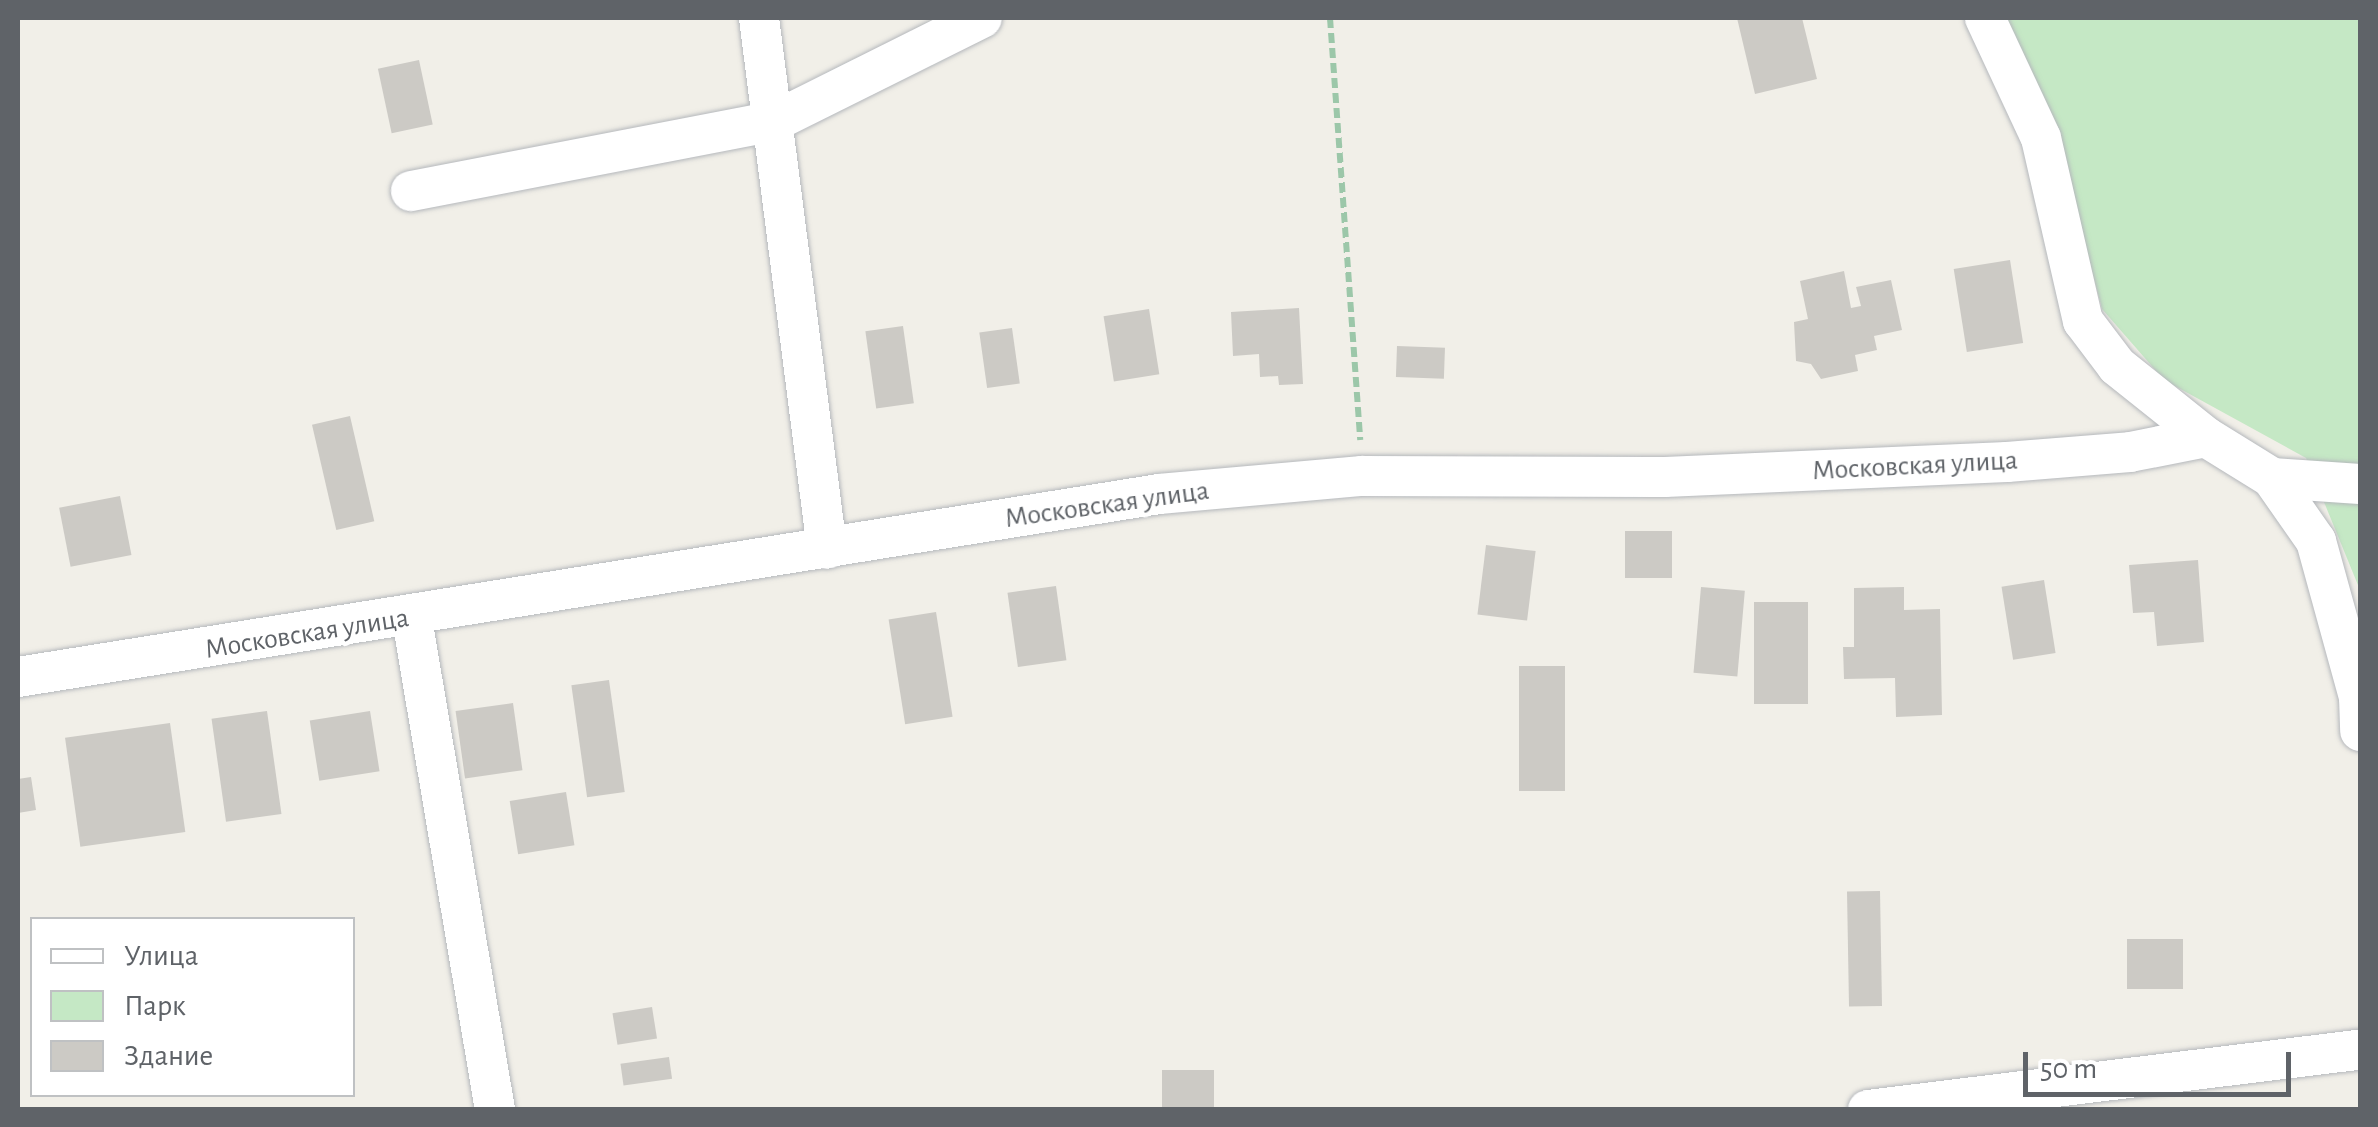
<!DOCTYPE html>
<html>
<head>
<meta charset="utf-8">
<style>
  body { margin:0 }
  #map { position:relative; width:2378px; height:1127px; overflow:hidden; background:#f1efe8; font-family:"Alegreya Sans",sans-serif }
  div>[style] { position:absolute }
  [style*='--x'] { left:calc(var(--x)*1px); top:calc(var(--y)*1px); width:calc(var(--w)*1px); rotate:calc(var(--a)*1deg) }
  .green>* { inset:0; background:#c5e8c5 }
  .building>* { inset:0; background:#cccac5; transform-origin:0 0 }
  .path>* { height:6px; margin-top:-3px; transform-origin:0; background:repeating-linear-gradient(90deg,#9cc7a9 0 10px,transparent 0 15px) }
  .roads { filter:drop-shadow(0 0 2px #b5b8bc) drop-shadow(0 0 2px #b5b8bc) }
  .minor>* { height:40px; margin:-20px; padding:0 20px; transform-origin:20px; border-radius:20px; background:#fff }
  span { translate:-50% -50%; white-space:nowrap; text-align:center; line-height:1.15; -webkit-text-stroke:9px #fff; paint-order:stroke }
  .street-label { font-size:28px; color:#5f6368 }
  .frame { position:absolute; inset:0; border:20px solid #5f6368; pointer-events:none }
  .legend { position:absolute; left:30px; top:917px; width:325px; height:180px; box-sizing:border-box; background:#fff; border:2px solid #bfc1c3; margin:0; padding:12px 18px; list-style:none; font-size:30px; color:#5f6368 }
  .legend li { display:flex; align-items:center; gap:20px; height:50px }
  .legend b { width:50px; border:2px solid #bfc1c3 }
  .scale { position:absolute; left:2023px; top:1052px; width:268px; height:45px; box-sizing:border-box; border:5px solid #5f6368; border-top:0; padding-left:12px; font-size:30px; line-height:35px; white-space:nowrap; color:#5f6368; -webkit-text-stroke:8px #fff; paint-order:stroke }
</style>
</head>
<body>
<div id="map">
  <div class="green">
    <i style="clip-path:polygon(2002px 18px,2360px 18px,2360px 590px,2306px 458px,2164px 380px,2102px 309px,2056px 134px)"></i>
  </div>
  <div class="building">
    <i style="clip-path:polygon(1737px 18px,1802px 18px,1817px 79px,1755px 94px)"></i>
    <i style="left:419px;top:60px;width:66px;height:42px;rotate:78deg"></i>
    <i style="left:2010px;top:260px;width:84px;height:57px;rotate:81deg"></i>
    <i style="clip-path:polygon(1844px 271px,1851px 308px,1861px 306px,1856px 287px,1891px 280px,1902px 330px,1874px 336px,1877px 350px,1855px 355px,1858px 371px,1821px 379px,1811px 364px,1796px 361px,1794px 322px,1808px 319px,1800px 281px)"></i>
    <i style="clip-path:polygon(1299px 308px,1303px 384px,1279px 385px,1278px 376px,1260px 377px,1259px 354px,1233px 356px,1231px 312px)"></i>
    <i style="left:1149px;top:309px;width:66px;height:46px;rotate:81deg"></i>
    <i style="left:903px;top:326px;width:78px;height:38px;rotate:82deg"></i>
    <i style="left:1012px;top:328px;width:56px;height:33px;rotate:82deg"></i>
    <i style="left:1397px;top:346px;width:48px;height:31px;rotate:2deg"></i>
    <i style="left:350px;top:416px;width:108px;height:39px;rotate:77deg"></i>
    <i style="left:120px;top:496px;width:60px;height:62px;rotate:79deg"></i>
    <i style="left:1672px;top:531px;width:47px;height:47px;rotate:90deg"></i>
    <i style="left:1486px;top:545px;width:50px;height:70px;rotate:7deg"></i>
    <i style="clip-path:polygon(2198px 560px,2204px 642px,2157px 646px,2154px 612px,2133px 613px,2129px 565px)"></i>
    <i style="left:2044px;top:580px;width:74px;height:43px;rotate:81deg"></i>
    <i style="left:1056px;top:586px;width:75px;height:49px;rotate:82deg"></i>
    <i style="left:1701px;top:587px;width:44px;height:86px;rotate:5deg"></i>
    <i style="clip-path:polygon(1904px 587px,1904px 610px,1940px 609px,1942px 715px,1896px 717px,1895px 678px,1844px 679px,1843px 647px,1854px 647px,1854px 588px)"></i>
    <i style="left:1754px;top:602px;width:54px;height:102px"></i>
    <i style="left:936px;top:612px;width:106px;height:48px;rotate:81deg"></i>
    <i style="left:1565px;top:666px;width:125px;height:46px;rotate:90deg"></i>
    <i style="left:609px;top:680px;width:113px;height:38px;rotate:82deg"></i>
    <i style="left:513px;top:703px;width:68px;height:58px;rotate:82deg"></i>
    <i style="left:267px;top:711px;width:104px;height:56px;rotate:82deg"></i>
    <i style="left:370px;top:711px;width:61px;height:61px;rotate:81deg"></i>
    <i style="left:170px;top:723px;width:110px;height:106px;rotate:82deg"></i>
    <i style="clip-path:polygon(31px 777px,36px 810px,18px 813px,18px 779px)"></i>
    <i style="left:566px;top:792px;width:54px;height:57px;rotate:81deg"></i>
    <i style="left:1880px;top:891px;width:115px;height:33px;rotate:89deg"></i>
    <i style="left:2127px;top:939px;width:56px;height:50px"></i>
    <i style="left:652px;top:1007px;width:32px;height:40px;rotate:81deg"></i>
    <i style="left:669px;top:1057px;width:22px;height:49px;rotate:82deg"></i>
    <i style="left:1214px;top:1070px;width:40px;height:52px;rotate:90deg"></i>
  </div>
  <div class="path">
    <i style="--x:1330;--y:18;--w:423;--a:85.9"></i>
  </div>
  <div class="roads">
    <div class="minor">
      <i style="--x:759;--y:18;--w:535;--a:82.7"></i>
      <i style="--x:1985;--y:18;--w:132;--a:65"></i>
      <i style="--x:2041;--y:138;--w:188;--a:77.1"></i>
      <i style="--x:2083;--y:321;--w:56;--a:52.9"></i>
      <i style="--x:2117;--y:366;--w:114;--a:38.6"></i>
      <i style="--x:2206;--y:437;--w:78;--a:31.8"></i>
      <i style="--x:2272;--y:478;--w:77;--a:55.1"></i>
      <i style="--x:2316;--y:541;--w:162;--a:74.6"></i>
      <i style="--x:2359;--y:697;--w:34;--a:88"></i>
      <i style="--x:411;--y:191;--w:371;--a:-10.9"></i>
      <i style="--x:775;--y:121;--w:231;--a:-26.5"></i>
      <i style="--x:2272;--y:478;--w:88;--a:3.9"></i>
      <i style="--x:412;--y:619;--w:498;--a:80.4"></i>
      <i style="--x:18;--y:677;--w:1156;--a:-9.11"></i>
      <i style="--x:1159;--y:494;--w:204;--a:-5.1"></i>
      <i style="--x:1362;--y:476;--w:303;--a:0.2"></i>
      <i style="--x:1665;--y:477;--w:342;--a:-2.5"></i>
      <i style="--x:2007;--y:462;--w:123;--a:-4.6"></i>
      <i style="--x:2130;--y:452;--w:77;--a:-11.2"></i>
      <i style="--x:1868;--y:1110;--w:496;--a:-7"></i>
    </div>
  </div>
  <div class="street-label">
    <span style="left:1915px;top:466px;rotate:-3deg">Московская улица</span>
    <span style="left:1107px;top:505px;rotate:-8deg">Московская улица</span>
    <span style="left:307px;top:634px;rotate:-9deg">Московская улица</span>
  </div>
  <div class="frame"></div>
  <ul class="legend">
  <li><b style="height:12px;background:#fff"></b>Улица</li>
  <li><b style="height:28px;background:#c5e8c5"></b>Парк</li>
  <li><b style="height:28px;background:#cccac5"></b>Здание</li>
  </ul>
  <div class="scale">50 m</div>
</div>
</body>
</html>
